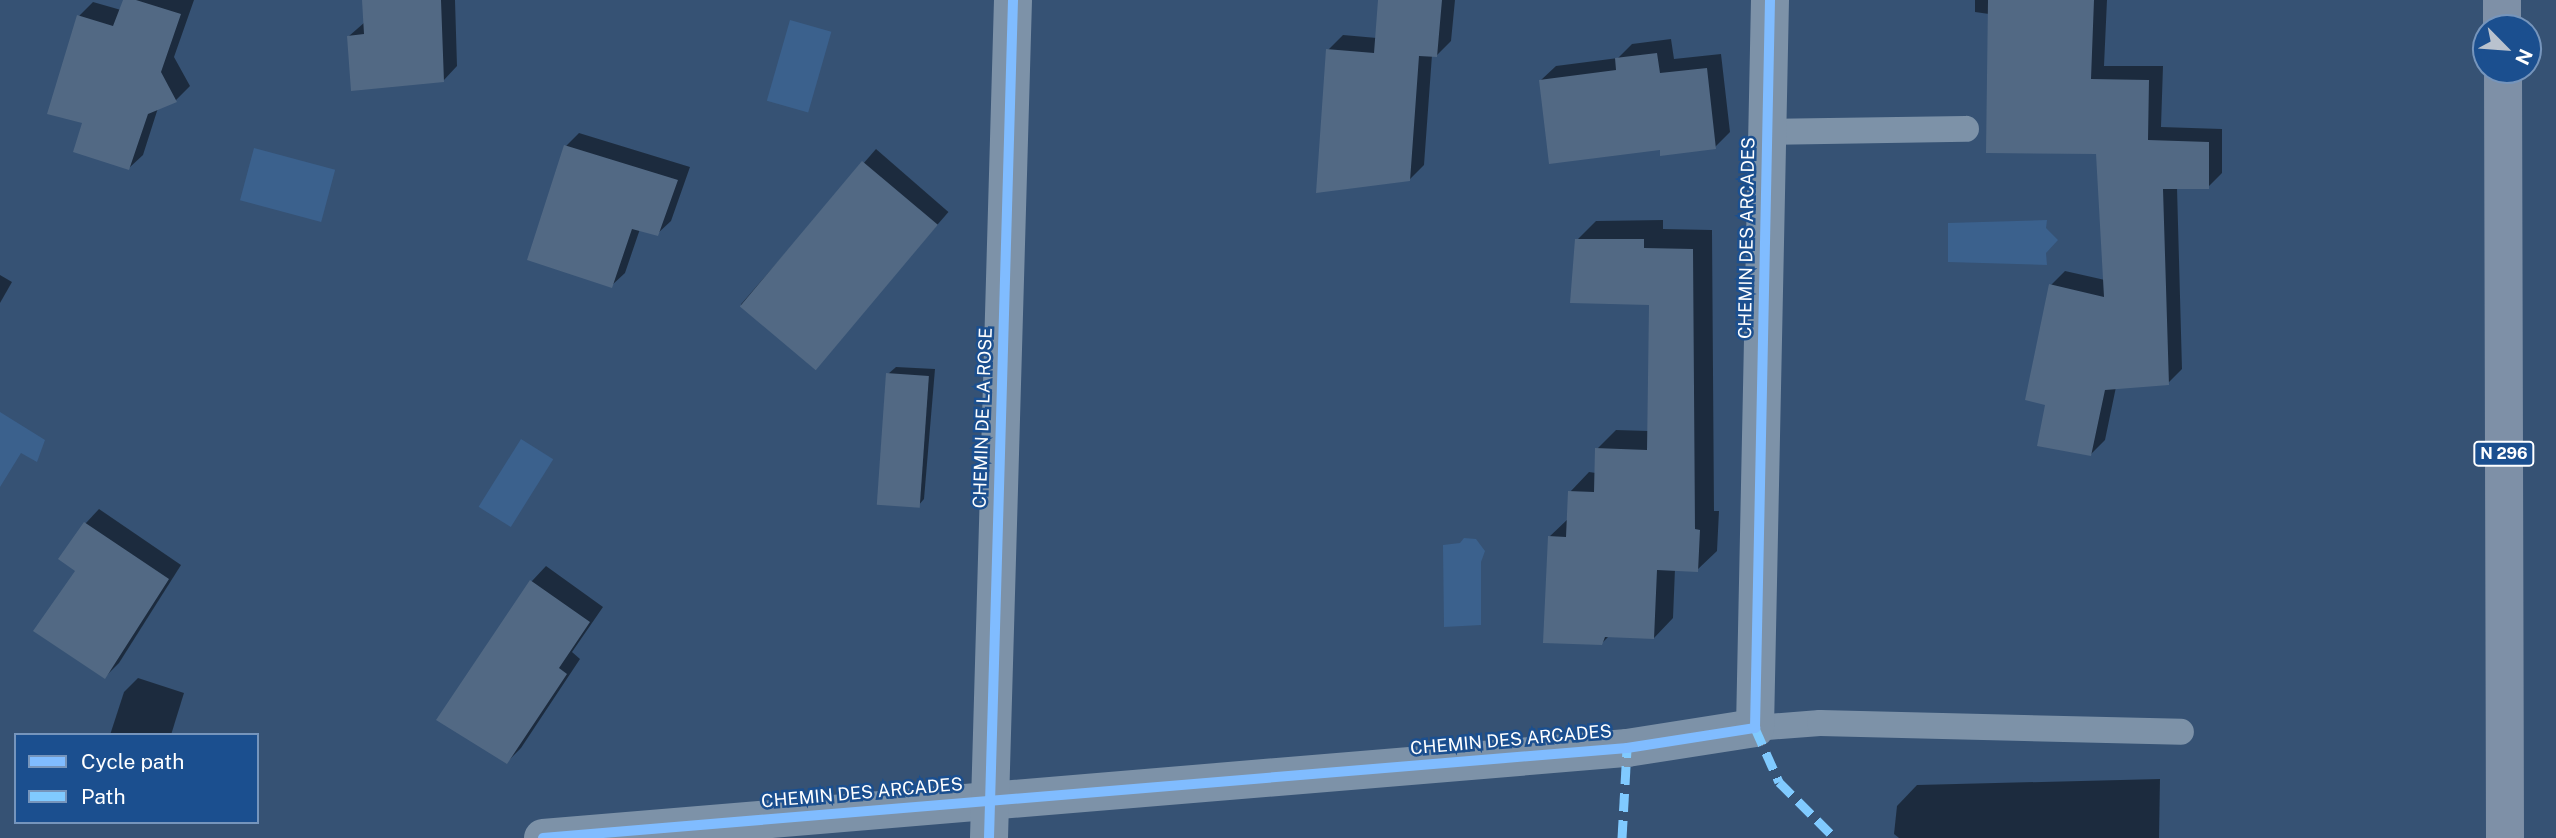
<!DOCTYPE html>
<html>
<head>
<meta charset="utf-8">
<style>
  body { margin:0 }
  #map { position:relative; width:2556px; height:838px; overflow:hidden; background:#365274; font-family:"Public Sans",sans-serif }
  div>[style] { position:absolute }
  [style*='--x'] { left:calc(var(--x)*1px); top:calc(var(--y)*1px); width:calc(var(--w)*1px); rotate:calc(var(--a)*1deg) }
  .water>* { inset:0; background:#3b618d; transform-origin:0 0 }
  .shadow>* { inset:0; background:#0007; transform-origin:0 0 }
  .building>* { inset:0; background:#526984; transform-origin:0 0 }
  .service>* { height:26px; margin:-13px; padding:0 13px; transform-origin:13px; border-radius:13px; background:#7d92a8 }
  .minor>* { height:38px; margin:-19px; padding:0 19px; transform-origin:19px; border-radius:19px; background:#7d92a8 }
  .trunk>* { height:38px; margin:-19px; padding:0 19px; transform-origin:19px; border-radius:19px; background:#7e90a7 }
  .quiet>* { height:9px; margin-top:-4.5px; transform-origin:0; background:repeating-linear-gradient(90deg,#80caff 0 18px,transparent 0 27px) }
  .cycleway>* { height:10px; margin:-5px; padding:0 5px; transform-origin:5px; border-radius:5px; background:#80bcff }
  span { translate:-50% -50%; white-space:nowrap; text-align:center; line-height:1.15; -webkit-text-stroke:5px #1b4f8f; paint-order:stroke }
  .shield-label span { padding:2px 5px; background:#1b4f8f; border:2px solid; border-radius:5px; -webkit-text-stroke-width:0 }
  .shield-label { font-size:16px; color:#fff; font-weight:700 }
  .street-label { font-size:18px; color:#fff }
  .legend { position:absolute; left:14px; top:733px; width:245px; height:91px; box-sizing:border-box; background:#1b4f8f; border:2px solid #7695bc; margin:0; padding:9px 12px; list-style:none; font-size:21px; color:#fff }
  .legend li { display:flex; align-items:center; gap:14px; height:35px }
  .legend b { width:35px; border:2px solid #7695bc }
  .north { position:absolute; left:2472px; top:14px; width:70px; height:70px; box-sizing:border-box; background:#1b4f8f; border:2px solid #7695bc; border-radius:50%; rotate:115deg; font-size:19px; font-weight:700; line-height:28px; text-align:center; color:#fff }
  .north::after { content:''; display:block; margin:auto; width:24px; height:32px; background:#b9c2ce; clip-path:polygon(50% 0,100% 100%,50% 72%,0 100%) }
</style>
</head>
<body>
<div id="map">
  <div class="water">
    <i style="left:790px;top:20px;width:43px;height:84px;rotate:16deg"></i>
    <i style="left:254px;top:148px;width:84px;height:54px;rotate:15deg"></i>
    <i style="clip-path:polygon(2047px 220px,2046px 228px,2058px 240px,2046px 253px,2047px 265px,1948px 262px,1948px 223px)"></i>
    <i style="clip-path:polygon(0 412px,45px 440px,37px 462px,21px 453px,0 487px)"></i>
    <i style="left:521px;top:439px;width:38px;height:80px;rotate:32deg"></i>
    <i style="clip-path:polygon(1464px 538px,1476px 539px,1485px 551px,1481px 562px,1481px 625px,1444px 627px,1443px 545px,1460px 543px)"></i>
  </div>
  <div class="shadow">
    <i style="clip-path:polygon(125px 0,194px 0,174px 57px,190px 86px,176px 100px,158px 108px,143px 155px,129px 168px,84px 121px,79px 16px,93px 2px,121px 10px)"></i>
    <i style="clip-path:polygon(364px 0,455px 0,457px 66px,443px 81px,349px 36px,365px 22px)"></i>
    <i style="clip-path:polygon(1380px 0,1455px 0,1451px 41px,1436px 56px,1432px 55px,1424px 165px,1409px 180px,1328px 50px,1343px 35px,1377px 38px)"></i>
    <i style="clip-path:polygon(1975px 0,2107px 0,2104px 66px,2163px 66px,2161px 127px,2222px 129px,2222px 173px,2208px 187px,2177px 187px,2182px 369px,2168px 383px,2116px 387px,2105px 440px,2091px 454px,2047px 403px,2051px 285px,2065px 271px,2105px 280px,2098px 152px,1989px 14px,1975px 12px)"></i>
    <i style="clip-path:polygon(1671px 39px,1674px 59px,1721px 54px,1730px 132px,1715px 147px,1661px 148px,1541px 80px,1556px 66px,1618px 58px,1632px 44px)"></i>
    <i style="clip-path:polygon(579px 133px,690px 167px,671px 221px,657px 234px,640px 229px,625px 273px,611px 286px,566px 146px)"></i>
    <i style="left:876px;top:149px;width:96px;height:206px;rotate:41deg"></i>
    <i style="clip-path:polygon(1663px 220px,1663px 229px,1712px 230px,1714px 511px,1719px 511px,1717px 551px,1697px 570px,1675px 569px,1673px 618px,1654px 638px,1609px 636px,1602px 643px,1549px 537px,1569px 518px,1570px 492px,1589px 472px,1596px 473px,1597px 449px,1616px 430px,1649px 431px,1650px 303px,1577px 240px,1596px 221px)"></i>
    <i style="clip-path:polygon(0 275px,12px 282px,0 303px)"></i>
    <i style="clip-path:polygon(896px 367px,935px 369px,924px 499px,917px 507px,888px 374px)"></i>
    <i style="clip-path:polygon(99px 509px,181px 565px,119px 663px,105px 677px,77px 570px,85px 524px)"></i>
    <i style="clip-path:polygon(546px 566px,603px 607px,572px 652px,580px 659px,521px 748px,507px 762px,439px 719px,532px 581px)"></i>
    <i style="clip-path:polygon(138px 678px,184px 693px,171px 735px,110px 735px,124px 692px)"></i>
    <i style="clip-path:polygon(2160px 779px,2159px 838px,1899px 838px,1894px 834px,1897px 806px,1917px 785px)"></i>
  </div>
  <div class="building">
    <i style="clip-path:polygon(123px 0,136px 0,181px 14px,161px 72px,177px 102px,148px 114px,129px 170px,73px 152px,82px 123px,47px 114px,77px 15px,113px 26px)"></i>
    <i style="clip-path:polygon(362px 0,441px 0,444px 82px,351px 91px,347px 36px,364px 34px)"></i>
    <i style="clip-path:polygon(1378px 0,1442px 0,1437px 57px,1419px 56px,1410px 181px,1316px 193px,1326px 49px,1374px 53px)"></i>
    <i style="clip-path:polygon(1988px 0,2094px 0,2091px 79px,2149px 80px,2148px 140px,2209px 142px,2209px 189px,2163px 189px,2169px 385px,2105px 390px,2091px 456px,2037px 446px,2045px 405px,2025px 400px,2049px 284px,2104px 297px,2096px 154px,1986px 153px)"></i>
    <i style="clip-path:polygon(1657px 53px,1660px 73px,1707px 68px,1716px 149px,1660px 156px,1660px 150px,1549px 164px,1539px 80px,1616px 70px,1615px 58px)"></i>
    <i style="clip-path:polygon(564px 145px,678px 180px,658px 236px,632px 229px,612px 288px,527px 260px)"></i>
    <i style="left:862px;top:161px;width:99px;height:190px;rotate:40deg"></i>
    <i style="clip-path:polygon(1575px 239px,1644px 239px,1644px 248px,1693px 249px,1695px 529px,1700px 530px,1698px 572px,1657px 570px,1654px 639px,1605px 637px,1602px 645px,1543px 643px,1548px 536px,1566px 537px,1568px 491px,1594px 492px,1595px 448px,1647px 450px,1649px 305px,1570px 303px)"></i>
    <i style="left:886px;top:373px;width:43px;height:132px;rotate:4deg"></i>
    <i style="clip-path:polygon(84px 522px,169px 579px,105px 679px,33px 631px,75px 571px,58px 559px)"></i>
    <i style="clip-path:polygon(530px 580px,590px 622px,559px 668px,567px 674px,507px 764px,436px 720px)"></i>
  </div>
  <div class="service">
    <i style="--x:1767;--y:132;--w:199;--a:-0.9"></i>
    <i style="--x:1755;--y:728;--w:65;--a:-4.4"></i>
    <i style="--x:1820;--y:723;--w:361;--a:1.4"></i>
  </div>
  <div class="minor">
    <i style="--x:543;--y:838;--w:1088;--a:-4.75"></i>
    <i style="--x:1627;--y:748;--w:130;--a:-8.9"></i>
    <i style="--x:1755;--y:728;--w:728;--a:-88.82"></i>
    <i style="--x:989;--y:838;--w:838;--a:-88.36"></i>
  </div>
  <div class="trunk">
    <i style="--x:2502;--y:0;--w:28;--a:90"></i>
    <i style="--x:2503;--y:70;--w:768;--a:89.85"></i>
  </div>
  <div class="quiet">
    <i style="--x:1755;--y:728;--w:59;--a:66"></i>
    <i style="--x:1779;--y:782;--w:79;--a:45"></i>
    <i style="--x:1622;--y:838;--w:90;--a:-86.8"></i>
  </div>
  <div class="cycleway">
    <i style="--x:543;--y:838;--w:1088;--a:-4.75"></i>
    <i style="--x:1627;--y:748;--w:130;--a:-8.9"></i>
    <i style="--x:1755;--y:728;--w:728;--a:-88.82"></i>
    <i style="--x:989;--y:838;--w:838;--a:-88.36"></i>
  </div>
  <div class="shield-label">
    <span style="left:2504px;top:454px">N 296</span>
  </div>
  <div class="street-label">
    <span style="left:1747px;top:238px;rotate:-89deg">CHEMIN DES ARCADES</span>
    <span style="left:983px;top:418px;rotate:-88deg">CHEMIN DE LA ROSE</span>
    <span style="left:1511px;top:740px;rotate:-5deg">CHEMIN DES ARCADES</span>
    <span style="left:862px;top:793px;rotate:-5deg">CHEMIN DES ARCADES</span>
  </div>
  <ul class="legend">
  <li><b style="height:9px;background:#80bcff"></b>Cycle path</li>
  <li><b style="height:9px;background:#80caff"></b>Path</li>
  </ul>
  <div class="north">N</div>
</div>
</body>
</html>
